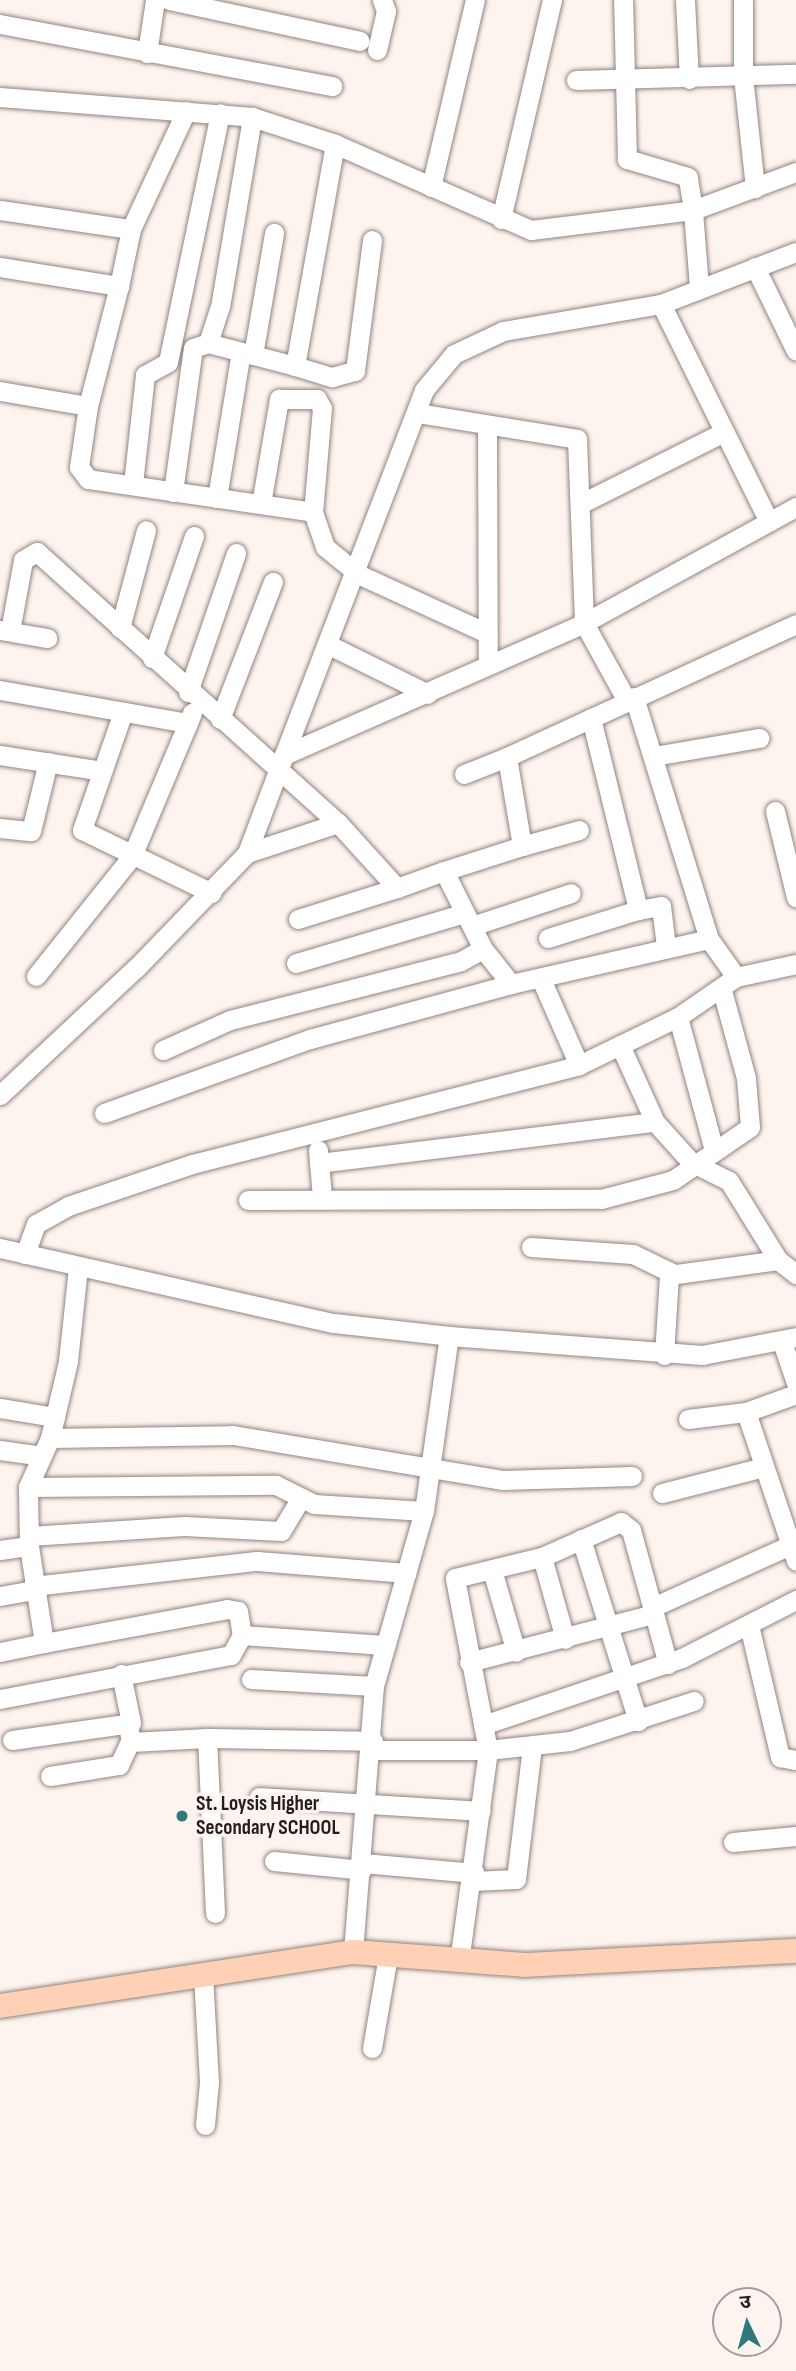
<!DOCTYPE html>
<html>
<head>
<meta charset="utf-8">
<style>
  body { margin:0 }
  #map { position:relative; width:796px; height:2371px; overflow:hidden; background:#fef4ef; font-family:"Sofia Sans Condensed","Noto Sans Devanagari",sans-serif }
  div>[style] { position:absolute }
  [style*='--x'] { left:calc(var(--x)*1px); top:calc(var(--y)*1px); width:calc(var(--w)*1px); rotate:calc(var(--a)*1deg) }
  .roads { filter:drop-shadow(0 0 2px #92847d) drop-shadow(0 0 2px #92847d) }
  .minor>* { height:19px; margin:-9.5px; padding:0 9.5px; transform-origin:9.5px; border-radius:9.5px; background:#fff }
  .major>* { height:24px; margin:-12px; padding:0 12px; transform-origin:12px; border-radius:12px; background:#fed1b7 }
  .dots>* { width:19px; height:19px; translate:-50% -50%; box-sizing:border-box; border:4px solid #fef4ef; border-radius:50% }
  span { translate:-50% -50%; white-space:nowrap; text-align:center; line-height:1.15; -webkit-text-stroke:7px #fef4ef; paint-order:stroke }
  .poi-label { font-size:21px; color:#231e1b; font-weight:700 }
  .left { translate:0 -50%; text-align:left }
  .north { position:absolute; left:712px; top:2287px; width:70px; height:70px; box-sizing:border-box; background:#fef4ef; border:2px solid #a69e9a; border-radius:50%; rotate:355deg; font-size:19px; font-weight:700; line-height:28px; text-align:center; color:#231e1b }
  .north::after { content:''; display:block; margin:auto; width:24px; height:32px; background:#2f787c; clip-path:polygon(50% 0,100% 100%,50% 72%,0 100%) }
</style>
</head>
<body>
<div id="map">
  <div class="roads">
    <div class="minor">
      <i style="--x:169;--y:0;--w:195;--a:12.1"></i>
      <i style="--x:685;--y:0;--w:79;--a:87.1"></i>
      <i style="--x:743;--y:0;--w:76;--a:90"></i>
      <i style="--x:743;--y:76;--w:113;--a:83.9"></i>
      <i style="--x:0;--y:24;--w:338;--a:10.6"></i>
      <i style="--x:377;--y:50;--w:40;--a:-77"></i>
      <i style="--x:386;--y:11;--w:12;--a:-110"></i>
      <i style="--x:147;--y:53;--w:54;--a:-81.4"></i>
      <i style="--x:576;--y:80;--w:220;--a:-1.6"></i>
      <i style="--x:0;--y:97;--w:253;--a:4.5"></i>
      <i style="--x:252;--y:117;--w:87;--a:18"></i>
      <i style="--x:335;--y:144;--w:214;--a:23.7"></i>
      <i style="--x:531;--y:230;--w:163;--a:-7"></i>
      <i style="--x:693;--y:210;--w:33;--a:-99"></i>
      <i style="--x:688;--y:177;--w:64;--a:-163.6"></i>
      <i style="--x:627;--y:159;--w:159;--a:-91.4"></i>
      <i style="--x:431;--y:187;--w:192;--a:-76.8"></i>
      <i style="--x:0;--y:210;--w:132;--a:8.3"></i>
      <i style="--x:501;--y:219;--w:225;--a:-76.9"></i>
      <i style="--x:0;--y:267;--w:121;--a:9.1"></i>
      <i style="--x:119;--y:286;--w:58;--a:-78.1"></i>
      <i style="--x:131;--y:229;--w:130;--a:-65"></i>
      <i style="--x:755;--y:267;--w:93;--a:64"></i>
      <i style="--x:699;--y:287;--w:77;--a:-94.5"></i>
      <i style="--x:693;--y:210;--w:110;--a:-20.3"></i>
      <i style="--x:661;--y:304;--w:243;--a:63.6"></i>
      <i style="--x:208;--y:343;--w:90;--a:14.8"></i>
      <i style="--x:295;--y:366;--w:226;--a:-79.8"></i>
      <i style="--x:253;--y:355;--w:124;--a:-80.2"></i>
      <i style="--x:295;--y:366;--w:39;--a:17"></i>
      <i style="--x:332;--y:377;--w:24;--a:-15"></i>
      <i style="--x:355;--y:371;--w:132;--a:-82.6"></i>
      <i style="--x:0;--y:391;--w:89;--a:9.7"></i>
      <i style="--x:88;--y:406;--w:62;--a:98.4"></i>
      <i style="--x:79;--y:467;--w:15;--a:53"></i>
      <i style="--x:88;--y:479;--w:227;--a:8.3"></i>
      <i style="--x:88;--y:406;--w:124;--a:-75.5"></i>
      <i style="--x:417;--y:413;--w:162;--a:9.2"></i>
      <i style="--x:577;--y:439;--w:184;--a:87.8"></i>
      <i style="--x:584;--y:623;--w:242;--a:-28.7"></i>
      <i style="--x:487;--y:426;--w:238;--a:89.8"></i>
      <i style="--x:133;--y:484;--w:110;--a:-83.7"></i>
      <i style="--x:145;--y:375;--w:26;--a:-29"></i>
      <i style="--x:168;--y:362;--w:254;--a:-78.2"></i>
      <i style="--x:173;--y:492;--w:145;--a:-82.1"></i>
      <i style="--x:193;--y:348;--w:16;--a:-18"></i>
      <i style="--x:208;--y:343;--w:38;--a:-72"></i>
      <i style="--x:220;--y:307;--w:193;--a:-80.4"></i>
      <i style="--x:217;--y:498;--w:148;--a:-80.7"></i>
      <i style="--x:261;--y:504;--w:107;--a:-80.3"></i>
      <i style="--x:279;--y:399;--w:38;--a:0"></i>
      <i style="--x:317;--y:399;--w:10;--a:61"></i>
      <i style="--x:322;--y:408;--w:104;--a:94.9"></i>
      <i style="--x:313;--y:512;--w:37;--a:71"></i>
      <i style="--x:325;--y:547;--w:43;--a:39.3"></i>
      <i style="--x:358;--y:574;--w:142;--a:24.6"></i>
      <i style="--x:580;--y:504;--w:161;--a:-26.6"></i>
      <i style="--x:120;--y:628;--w:101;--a:-75.1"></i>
      <i style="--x:0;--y:630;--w:48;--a:9.7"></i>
      <i style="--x:10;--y:631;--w:72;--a:-79.6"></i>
      <i style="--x:23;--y:560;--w:16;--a:-30"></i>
      <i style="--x:37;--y:552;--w:405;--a:42"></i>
      <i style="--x:329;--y:645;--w:110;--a:26.3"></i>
      <i style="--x:152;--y:658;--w:129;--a:-71"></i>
      <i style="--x:0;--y:690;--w:191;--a:10"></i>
      <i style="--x:188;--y:723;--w:11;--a:-68"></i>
      <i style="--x:188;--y:692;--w:147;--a:-70.9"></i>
      <i style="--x:634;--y:697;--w:253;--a:72.8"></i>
      <i style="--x:123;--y:712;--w:125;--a:109.2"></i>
      <i style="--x:82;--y:830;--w:144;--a:25.9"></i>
      <i style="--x:591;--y:718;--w:198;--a:76.2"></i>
      <i style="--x:638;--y:910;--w:23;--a:-10"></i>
      <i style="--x:661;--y:906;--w:38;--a:83"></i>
      <i style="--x:220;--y:719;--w:147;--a:-68.9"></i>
      <i style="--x:0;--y:755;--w:103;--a:8.9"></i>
      <i style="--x:284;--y:755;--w:391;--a:-69"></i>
      <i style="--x:424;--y:390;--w:47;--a:-50.2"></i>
      <i style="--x:454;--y:354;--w:54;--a:-25.1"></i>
      <i style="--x:503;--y:331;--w:160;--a:-9.7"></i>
      <i style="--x:661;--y:304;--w:145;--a:-21.1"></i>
      <i style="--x:654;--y:756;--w:107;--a:-9.7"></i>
      <i style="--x:464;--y:774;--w:46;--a:-21.6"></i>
      <i style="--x:775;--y:811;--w:89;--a:76.3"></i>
      <i style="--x:0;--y:828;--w:31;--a:6"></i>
      <i style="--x:31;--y:831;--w:71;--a:-76.2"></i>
      <i style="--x:522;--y:846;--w:59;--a:-15.7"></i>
      <i style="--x:247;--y:853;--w:105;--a:-69.3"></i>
      <i style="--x:284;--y:755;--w:328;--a:-23.7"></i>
      <i style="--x:584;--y:623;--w:87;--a:61.1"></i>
      <i style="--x:444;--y:871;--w:82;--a:-17.8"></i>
      <i style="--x:522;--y:846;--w:90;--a:-99.6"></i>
      <i style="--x:507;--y:757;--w:318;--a:-24.7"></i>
      <i style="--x:298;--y:919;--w:104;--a:-17.4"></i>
      <i style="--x:472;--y:926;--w:104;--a:-18.4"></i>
      <i style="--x:548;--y:938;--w:94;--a:-17.3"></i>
      <i style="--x:296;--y:963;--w:176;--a:-16.5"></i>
      <i style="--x:36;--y:976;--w:154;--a:-51.3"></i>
      <i style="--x:132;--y:856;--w:144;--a:-67.2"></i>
      <i style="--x:541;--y:979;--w:94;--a:66.2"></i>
      <i style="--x:678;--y:1017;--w:138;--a:74.9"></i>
      <i style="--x:620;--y:1045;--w:85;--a:65.6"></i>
      <i style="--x:655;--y:1122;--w:54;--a:48"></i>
      <i style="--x:691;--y:1162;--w:42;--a:26.6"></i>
      <i style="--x:729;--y:1181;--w:93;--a:58.2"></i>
      <i style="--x:778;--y:1260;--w:23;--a:38"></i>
      <i style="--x:163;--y:1050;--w:73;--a:-24.1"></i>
      <i style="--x:230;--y:1020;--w:238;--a:-14.3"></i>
      <i style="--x:461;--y:961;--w:25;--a:-29"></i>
      <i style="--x:0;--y:1095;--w:187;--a:-43.1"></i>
      <i style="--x:137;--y:967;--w:158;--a:-46"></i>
      <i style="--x:247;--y:853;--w:96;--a:-18.2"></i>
      <i style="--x:338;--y:823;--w:88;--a:47.8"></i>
      <i style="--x:397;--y:888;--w:50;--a:-19.9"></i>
      <i style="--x:444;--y:871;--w:87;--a:63.4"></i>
      <i style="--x:483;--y:949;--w:45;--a:51.3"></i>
      <i style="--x:511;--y:984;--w:203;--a:-12.8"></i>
      <i style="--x:709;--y:939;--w:47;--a:54.6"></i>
      <i style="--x:736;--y:977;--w:61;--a:-12.2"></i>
      <i style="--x:104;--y:1113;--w:219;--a:-19.8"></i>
      <i style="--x:310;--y:1039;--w:208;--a:-15.3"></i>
      <i style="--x:318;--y:1150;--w:48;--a:85.2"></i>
      <i style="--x:319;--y:1163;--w:338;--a:-7"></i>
      <i style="--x:248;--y:1200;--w:353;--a:-0.2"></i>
      <i style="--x:601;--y:1199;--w:74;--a:-14.8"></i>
      <i style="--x:673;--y:1180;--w:93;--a:-34.5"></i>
      <i style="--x:750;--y:1127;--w:49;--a:-94.7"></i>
      <i style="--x:746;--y:1078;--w:91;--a:-105.3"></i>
      <i style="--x:531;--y:1247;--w:102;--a:3.9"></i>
      <i style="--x:633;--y:1254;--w:43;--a:26"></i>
      <i style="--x:0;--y:1248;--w:342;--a:12.7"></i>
      <i style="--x:334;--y:1323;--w:116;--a:6.4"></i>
      <i style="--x:449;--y:1336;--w:254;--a:4.3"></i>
      <i style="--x:702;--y:1355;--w:96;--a:-10.8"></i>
      <i style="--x:25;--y:1254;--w:32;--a:-70"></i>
      <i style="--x:36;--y:1224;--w:37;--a:-29"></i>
      <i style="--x:68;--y:1206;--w:131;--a:-18.7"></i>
      <i style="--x:192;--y:1164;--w:399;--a:-14.3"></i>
      <i style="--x:579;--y:1065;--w:110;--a:-25.9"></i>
      <i style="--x:678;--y:1017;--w:70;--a:-34.6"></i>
      <i style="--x:782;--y:1342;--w:43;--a:71.1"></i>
      <i style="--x:664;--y:1355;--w:80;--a:-86.4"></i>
      <i style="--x:669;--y:1275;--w:110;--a:-7.8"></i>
      <i style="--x:0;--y:1408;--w:56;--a:9.3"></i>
      <i style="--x:746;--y:1412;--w:157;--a:71.4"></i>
      <i style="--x:688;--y:1419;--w:58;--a:-6.9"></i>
      <i style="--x:746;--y:1412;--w:53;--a:-19.8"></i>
      <i style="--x:50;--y:1438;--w:183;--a:-0.9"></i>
      <i style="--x:233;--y:1435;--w:274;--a:9.5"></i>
      <i style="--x:503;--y:1480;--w:129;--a:-1.8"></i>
      <i style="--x:0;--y:1450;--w:42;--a:8.1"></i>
      <i style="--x:28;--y:1487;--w:248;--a:-0.5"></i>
      <i style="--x:276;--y:1485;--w:42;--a:26.6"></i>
      <i style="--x:314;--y:1504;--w:110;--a:3.6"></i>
      <i style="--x:662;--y:1493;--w:105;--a:-14.3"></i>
      <i style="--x:29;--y:1536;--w:155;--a:-3.7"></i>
      <i style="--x:184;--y:1526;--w:97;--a:3"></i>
      <i style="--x:281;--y:1531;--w:37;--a:-59"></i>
      <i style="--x:581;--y:1539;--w:191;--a:72.6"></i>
      <i style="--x:0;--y:1550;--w:29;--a:-8"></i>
      <i style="--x:542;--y:1557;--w:85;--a:74.3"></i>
      <i style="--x:492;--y:1570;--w:85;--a:73.7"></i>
      <i style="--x:33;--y:1586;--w:225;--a:-6.4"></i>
      <i style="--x:257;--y:1561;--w:150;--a:4.6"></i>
      <i style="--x:0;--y:1596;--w:35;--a:-10"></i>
      <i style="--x:653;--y:1607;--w:150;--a:-24.3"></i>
      <i style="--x:749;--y:1625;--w:136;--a:76.8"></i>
      <i style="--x:780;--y:1757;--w:16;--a:11"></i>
      <i style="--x:44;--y:1643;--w:186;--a:-10.5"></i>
      <i style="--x:227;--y:1609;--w:11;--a:10"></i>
      <i style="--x:238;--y:1611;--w:24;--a:81"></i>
      <i style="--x:0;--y:1652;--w:45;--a:-11.6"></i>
      <i style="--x:44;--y:1643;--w:98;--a:-98.8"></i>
      <i style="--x:29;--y:1546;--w:59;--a:-91"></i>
      <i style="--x:28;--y:1487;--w:54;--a:-65.8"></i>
      <i style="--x:50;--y:1438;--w:79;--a:-76.8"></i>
      <i style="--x:68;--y:1361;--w:94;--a:-83.9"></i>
      <i style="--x:469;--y:1662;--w:190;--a:-14.6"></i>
      <i style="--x:251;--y:1679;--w:123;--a:3.3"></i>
      <i style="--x:0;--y:1699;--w:235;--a:-10.8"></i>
      <i style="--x:231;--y:1655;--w:23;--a:-61"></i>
      <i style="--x:242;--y:1635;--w:142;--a:4"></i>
      <i style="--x:483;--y:1725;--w:210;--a:-18.6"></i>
      <i style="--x:682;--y:1658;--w:128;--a:-27"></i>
      <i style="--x:129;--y:1731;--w:11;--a:80"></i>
      <i style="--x:131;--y:1742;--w:76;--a:-3"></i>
      <i style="--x:12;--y:1740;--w:120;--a:-8.1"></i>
      <i style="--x:131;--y:1723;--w:50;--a:-101.5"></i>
      <i style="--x:373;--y:1750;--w:115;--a:0"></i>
      <i style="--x:488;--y:1750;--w:82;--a:-6.3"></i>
      <i style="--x:570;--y:1741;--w:130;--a:-17.9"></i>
      <i style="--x:50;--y:1776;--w:70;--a:-9.1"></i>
      <i style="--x:119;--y:1765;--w:26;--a:-65"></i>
      <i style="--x:259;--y:1797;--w:222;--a:3.6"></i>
      <i style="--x:733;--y:1842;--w:63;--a:-5.4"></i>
      <i style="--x:274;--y:1861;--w:88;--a:5.8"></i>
      <i style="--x:363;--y:1863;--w:112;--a:5.1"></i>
      <i style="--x:473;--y:1881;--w:43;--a:-2.7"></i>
      <i style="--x:516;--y:1879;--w:134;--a:-83.1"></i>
      <i style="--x:215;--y:1913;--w:175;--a:-92.6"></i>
      <i style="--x:207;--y:1738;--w:166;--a:1"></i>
      <i style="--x:353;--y:1952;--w:267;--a:-85.5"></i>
      <i style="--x:374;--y:1686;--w:182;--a:-74.1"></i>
      <i style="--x:424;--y:1511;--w:177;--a:-81.9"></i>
      <i style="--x:459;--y:1962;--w:214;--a:-82.2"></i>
      <i style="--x:488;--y:1750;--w:175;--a:-100.9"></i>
      <i style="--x:455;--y:1578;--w:89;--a:-13.6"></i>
      <i style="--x:542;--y:1557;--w:86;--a:-23.9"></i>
      <i style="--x:621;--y:1522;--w:13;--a:39"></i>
      <i style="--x:631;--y:1530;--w:139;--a:74.6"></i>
      <i style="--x:203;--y:1975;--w:107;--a:86.8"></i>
      <i style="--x:209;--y:2082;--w:43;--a:95.3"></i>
      <i style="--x:372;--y:2048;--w:94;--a:-80.2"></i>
    </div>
    <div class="major">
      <i style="--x:0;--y:2006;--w:357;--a:-8.7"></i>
      <i style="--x:353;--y:1952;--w:172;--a:4.3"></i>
      <i style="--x:525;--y:1965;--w:271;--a:-3"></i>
    </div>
  </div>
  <div class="dots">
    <i style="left:182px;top:1816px;background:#2f787c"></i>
  </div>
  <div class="poi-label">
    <span class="left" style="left:196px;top:1816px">St. Loysis Higher<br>Secondary SCHOOL</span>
  </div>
  <div class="north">उ</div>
</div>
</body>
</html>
